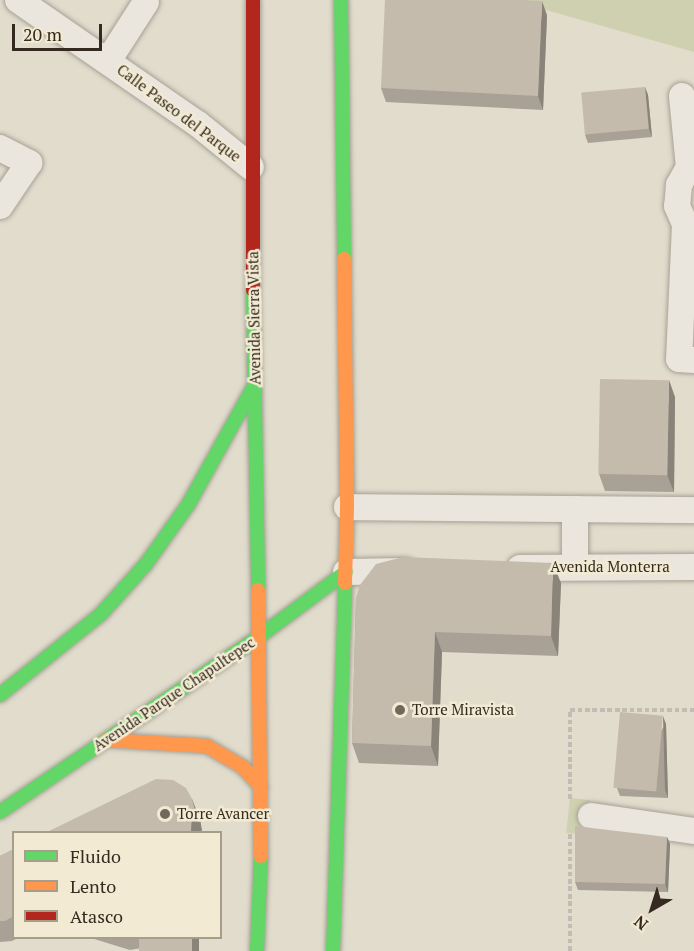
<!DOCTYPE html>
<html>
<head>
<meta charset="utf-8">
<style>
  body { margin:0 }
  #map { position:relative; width:694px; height:951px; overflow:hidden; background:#e1dccc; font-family:"PT Serif",serif }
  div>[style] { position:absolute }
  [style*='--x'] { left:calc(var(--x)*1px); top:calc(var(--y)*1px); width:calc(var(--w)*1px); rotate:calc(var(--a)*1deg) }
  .green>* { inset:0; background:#ced0b0; transform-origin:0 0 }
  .path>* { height:4px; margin-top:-2px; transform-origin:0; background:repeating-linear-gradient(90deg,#c2bdb4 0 4.5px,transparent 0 7.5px) }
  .roads { filter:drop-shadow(0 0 2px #a6a195) drop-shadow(0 0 2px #a6a195) }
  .street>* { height:26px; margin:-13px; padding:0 13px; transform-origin:13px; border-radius:13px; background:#eae6dd }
  .fast>* { height:14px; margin:-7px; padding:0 7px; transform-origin:7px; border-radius:7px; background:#63d668 }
  .slow>* { height:14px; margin:-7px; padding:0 7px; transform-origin:7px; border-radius:7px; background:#ff974d }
  .jam>* { height:14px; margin:-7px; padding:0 7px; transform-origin:7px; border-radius:7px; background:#b3261e }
  .wall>* { inset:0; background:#a9a195 }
  .shaded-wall>* { inset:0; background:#898379; transform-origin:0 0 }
  .building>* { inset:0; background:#c4bbad; transform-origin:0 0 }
  .dots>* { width:16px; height:16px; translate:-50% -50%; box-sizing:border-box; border:3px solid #f2ead3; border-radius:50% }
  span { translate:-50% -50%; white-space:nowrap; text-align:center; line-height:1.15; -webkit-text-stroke:5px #f2ead3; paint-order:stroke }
  .street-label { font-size:15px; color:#342a1f }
  .poi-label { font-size:15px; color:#342a1f }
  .left { translate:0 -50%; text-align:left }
  .legend { position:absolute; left:12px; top:831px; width:210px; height:108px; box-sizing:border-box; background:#f2ead3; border:2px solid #a69d8b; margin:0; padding:8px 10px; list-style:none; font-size:18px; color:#342a1f }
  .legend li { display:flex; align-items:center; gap:12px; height:30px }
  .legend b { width:30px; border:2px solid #a69d8b }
  .north { position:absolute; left:622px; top:879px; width:60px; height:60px; -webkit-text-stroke:4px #f2ead3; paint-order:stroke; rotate:219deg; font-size:16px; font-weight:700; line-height:24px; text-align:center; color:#342a1f }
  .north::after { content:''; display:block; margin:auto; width:21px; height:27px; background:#342a1f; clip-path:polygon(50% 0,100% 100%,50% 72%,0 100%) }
  .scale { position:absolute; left:12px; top:24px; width:90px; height:27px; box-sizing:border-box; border:3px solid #342a1f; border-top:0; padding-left:8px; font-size:18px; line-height:21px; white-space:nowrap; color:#342a1f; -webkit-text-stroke:4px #f2ead3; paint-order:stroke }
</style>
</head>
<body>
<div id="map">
  <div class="green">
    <i style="clip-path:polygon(511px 0,694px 0,694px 52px)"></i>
    <i style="left:570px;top:798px;width:20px;height:35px;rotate:6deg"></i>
  </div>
  <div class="path">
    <i style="--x:570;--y:799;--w:89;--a:-90"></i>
    <i style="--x:570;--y:710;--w:124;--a:0"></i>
    <i style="--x:570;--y:951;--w:118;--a:-90"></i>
  </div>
  <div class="roads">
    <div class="street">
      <i style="--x:18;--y:0;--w:219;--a:34.6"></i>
      <i style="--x:198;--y:124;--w:68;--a:39.1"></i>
      <i style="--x:108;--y:61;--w:70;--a:-57.2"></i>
      <i style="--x:682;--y:96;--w:71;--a:84.4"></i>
      <i style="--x:0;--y:148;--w:33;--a:27"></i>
      <i style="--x:29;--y:163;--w:52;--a:124"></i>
      <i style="--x:694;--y:164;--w:6;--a:149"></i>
      <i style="--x:689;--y:167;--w:21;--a:119"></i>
      <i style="--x:679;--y:185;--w:21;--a:95"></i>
      <i style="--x:677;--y:206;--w:20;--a:66"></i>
      <i style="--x:685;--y:224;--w:12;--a:42"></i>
      <i style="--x:685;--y:224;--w:135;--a:92.5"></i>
      <i style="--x:679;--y:359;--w:15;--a:4"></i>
      <i style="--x:347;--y:507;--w:347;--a:0.5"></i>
      <i style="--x:575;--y:509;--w:58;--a:90"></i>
      <i style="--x:520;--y:568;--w:174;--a:-0.3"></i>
      <i style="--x:346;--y:572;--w:59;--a:-1"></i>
      <i style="--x:591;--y:816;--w:104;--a:8.3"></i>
    </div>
    <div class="fast">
      <i style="--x:341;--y:0;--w:259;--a:89.3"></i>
      <i style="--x:253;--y:290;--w:300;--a:89"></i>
      <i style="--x:0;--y:695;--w:129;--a:-38.7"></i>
      <i style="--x:101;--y:614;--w:67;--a:-48"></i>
      <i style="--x:146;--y:564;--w:72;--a:-54.6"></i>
      <i style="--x:188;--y:505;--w:138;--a:-61"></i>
      <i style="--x:0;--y:812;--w:314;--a:-34.1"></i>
      <i style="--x:260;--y:636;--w:107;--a:-36.7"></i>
      <i style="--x:257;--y:951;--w:95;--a:-87.6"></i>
      <i style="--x:333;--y:951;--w:368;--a:-88.1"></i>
    </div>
    <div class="slow">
      <i style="--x:344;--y:259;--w:248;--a:89.3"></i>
      <i style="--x:347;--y:507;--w:76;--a:91.5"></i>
      <i style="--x:258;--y:590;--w:266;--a:89.4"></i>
      <i style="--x:107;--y:740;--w:100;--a:3.4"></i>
      <i style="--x:207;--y:746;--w:42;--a:30.3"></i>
      <i style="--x:243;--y:767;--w:27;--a:48"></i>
    </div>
    <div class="jam">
      <i style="--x:253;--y:0;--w:290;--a:90"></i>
    </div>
  </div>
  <div class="wall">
    <i style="clip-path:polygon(547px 15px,543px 110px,386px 102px,381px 88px)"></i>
    <i style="clip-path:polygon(645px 87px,648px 95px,652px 137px,588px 143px,585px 135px)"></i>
    <i style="clip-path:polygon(675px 397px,674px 492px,605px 491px,599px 474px)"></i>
    <i style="clip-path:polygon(561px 583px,558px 656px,442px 652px,438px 766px,359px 763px,352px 743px,356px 598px)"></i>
    <i style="clip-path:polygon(666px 724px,668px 798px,620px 796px,617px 788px)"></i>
    <i style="clip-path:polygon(667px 837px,670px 844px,668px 892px,578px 890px,575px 882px)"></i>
    <i style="clip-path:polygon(14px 849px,14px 938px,18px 938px,12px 941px,0 942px,0 856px)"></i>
    <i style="clip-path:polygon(91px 938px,199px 938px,130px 950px)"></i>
  </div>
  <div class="shaded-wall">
    <i style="clip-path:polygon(542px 1px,547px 15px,543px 110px,538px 96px)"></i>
    <i style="clip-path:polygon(645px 87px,648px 95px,652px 137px,649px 129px)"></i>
    <i style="clip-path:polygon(669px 380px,675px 397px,674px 492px,667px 475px)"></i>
    <i style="clip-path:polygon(553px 563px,561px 583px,558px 656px,551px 636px)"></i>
    <i style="clip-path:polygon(435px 632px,442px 652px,438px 766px,431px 746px)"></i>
    <i style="clip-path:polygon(663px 716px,666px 724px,668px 798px,665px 790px)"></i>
    <i style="clip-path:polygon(192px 799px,200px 819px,202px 830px,201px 832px,191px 832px)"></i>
    <i style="clip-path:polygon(667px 837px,670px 844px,668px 892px,665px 884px)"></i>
    <i style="left:192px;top:938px;width:7px;height:13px"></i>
  </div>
  <div class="building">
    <i style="clip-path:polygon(385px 0,522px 0,542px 1px,538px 96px,381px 88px)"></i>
    <i style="left:645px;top:87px;width:42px;height:64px;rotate:85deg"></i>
    <i style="left:600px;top:379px;width:69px;height:95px;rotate:1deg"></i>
    <i style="clip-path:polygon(403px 557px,553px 563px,551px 636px,435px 632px,431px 746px,352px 743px,356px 598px,360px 585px,376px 564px)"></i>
    <i style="left:620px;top:712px;width:43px;height:76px;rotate:5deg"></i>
    <i style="clip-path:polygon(156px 779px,173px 780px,186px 788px,192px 799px,195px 810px,191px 824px,191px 832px,47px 832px)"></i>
    <i style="clip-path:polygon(575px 826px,667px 837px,665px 884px,575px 882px)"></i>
    <i style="clip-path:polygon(14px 849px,14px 916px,5px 921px,0 921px,0 856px)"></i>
    <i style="left:139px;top:938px;width:53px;height:13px"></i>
  </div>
  <div class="dots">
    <i style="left:400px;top:710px;background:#71685c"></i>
    <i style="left:165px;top:814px;background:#71685c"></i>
  </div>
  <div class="street-label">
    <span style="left:179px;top:113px;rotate:37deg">Calle Paseo del Parque</span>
    <span style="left:254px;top:318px;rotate:-91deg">Avenida Sierra Vista</span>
    <span style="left:610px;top:567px">Avenida Monterra</span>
    <span style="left:174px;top:694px;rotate:-34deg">Avenida Parque Chapultepec</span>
  </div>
  <div class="poi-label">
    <span class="left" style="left:412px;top:710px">Torre Miravista</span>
    <span class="left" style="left:177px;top:814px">Torre Avancer</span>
  </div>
  <ul class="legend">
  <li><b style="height:8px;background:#63d668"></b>Fluido</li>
  <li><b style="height:8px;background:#ff974d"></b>Lento</li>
  <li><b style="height:8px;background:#b3261e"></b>Atasco</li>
  </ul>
  <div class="north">N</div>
  <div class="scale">20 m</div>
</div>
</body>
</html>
